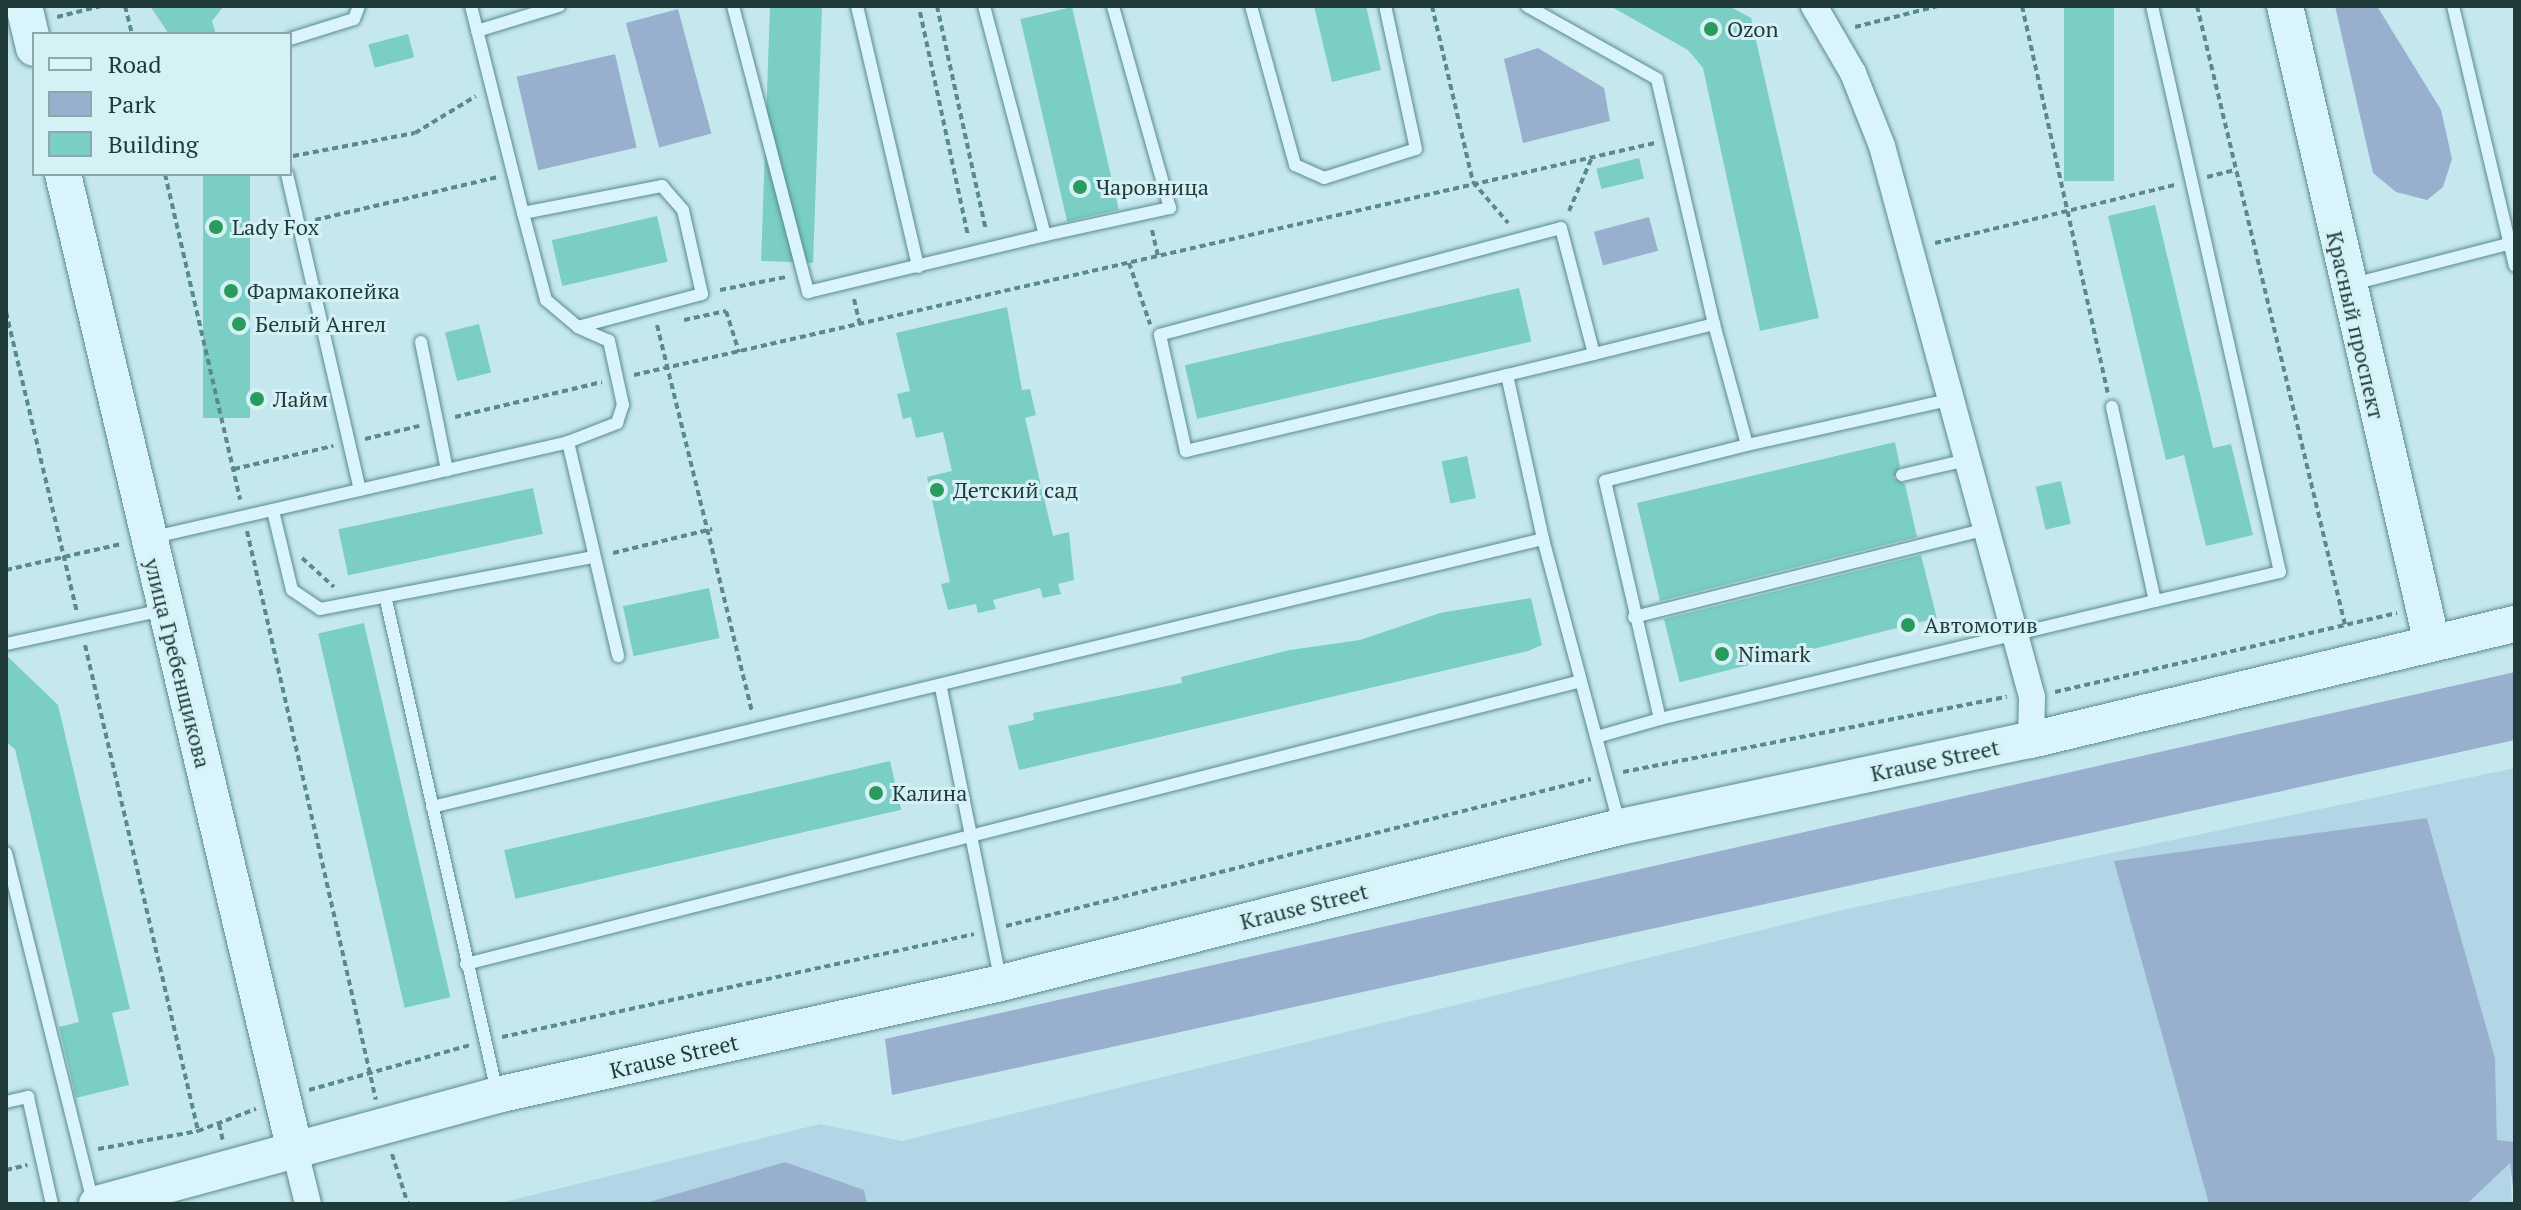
<!DOCTYPE html>
<html>
<head>
<meta charset="utf-8">
<style>
  body { margin:0 }
  #map { position:relative; width:2521px; height:1210px; overflow:hidden; background:#c5e8ef; font-family:"PT Serif",serif }
  div>[style] { position:absolute }
  [style*='--x'] { left:calc(var(--x)*1px); top:calc(var(--y)*1px); width:calc(var(--w)*1px); rotate:calc(var(--a)*1deg) }
  .farmland>* { inset:0; background:#b2d6e5 }
  .green>* { inset:0; background:#98afce; transform-origin:0 0 }
  .building>* { inset:0; background:#7acec4; transform-origin:0 0 }
  .path>* { height:4px; margin-top:-2px; transform-origin:0; background:repeating-linear-gradient(90deg,#5a8b8a 0 6px,transparent 0 10px) }
  .roads { filter:drop-shadow(0 0 2px #5a8b8a) drop-shadow(0 0 2px #5a8b8a) }
  .lane>* { height:12px; margin:-6px; padding:0 6px; transform-origin:6px; border-radius:6px; background:#d9f4fa }
  .street>* { height:26px; margin:-13px; padding:0 13px; transform-origin:13px; border-radius:13px; background:#d9f4fa }
  .secondary>* { height:36px; margin:-18px; padding:0 18px; transform-origin:18px; border-radius:18px; background:#d9f4fa }
  .dots>* { width:22px; height:22px; translate:-50% -50%; box-sizing:border-box; border:4px solid #d5f1f6; border-radius:50% }
  span { translate:-50% -50%; white-space:nowrap; text-align:center; line-height:1.15; -webkit-text-stroke:6px #d5f1f6; paint-order:stroke }
  .poi-label { font-size:22px; color:#1f3a39 }
  .left { translate:0 -50%; text-align:left }
  .street-label { font-size:22px; color:#1f3a39 }
  .frame { position:absolute; inset:0; border:8px solid #1f3a39; pointer-events:none }
  .legend { position:absolute; left:32px; top:32px; width:260px; height:144px; box-sizing:border-box; background:#d5f1f6; border:2px solid #8ca8aa; margin:0; padding:10px 14px; list-style:none; font-size:24px; color:#1f3a39 }
  .legend li { display:flex; align-items:center; gap:16px; height:40px }
  .legend b { width:40px; border:2px solid #8ca8aa }
</style>
</head>
<body>
<div id="map">
  <div class="farmland">
    <i style="clip-path:polygon(2515px 768px,2515px 1142px,2497px 1141px,2495px 1058px,2427px 818px,2115px 861px,2209px 1204px,867px 1204px,863px 1190px,785px 1162px,642px 1204px,496px 1204px,820px 1124px,902px 1141px,1851px 908px)"></i>
    <i style="clip-path:polygon(2510px 1163px,2512px 1204px,2467px 1204px)"></i>
  </div>
  <div class="green">
    <i style="clip-path:polygon(2335px 6px,2377px 6px,2441px 110px,2452px 159px,2443px 187px,2427px 200px,2396px 192px,2373px 173px)"></i>
    <i style="left:678px;top:9px;width:129px;height:54px;rotate:75deg"></i>
    <i style="clip-path:polygon(1538px 48px,1604px 88px,1610px 121px,1523px 143px,1504px 59px)"></i>
    <i style="left:615px;top:54px;width:96px;height:101px;rotate:77deg"></i>
    <i style="left:1649px;top:217px;width:35px;height:57px;rotate:75deg"></i>
    <i style="clip-path:polygon(2515px 672px,2515px 740px,892px 1095px,885px 1039px)"></i>
    <i style="clip-path:polygon(2427px 818px,2495px 1058px,2497px 1140px,2515px 1142px,2515px 1204px,2510px 1163px,2467px 1204px,2209px 1204px,2114px 861px)"></i>
    <i style="clip-path:polygon(785px 1162px,864px 1190px,867px 1204px,642px 1204px)"></i>
  </div>
  <div class="building">
    <i style="clip-path:polygon(150px 6px,224px 6px,212px 21px,216px 34px,169px 34px)"></i>
    <i style="left:770px;top:6px;width:52px;height:255px;rotate:2deg"></i>
    <i style="clip-path:polygon(1314px 6px,1366px 6px,1381px 70px,1332px 82px)"></i>
    <i style="clip-path:polygon(1610px 6px,1729px 6px,1751px 18px,1819px 318px,1760px 331px,1703px 68px,1688px 50px)"></i>
    <i style="left:2064px;top:6px;width:50px;height:175px"></i>
    <i style="left:1072px;top:7px;width:208px;height:53px;rotate:77deg"></i>
    <i style="left:408px;top:34px;width:24px;height:41px;rotate:75deg"></i>
    <i style="left:1639px;top:158px;width:21px;height:44px;rotate:76deg"></i>
    <i style="left:203px;top:174px;width:47px;height:244px"></i>
    <i style="clip-path:polygon(2155px 205px,2213px 448px,2231px 444px,2253px 535px,2206px 546px,2184px 455px,2166px 460px,2108px 216px)"></i>
    <i style="left:657px;top:216px;width:47px;height:108px;rotate:77deg"></i>
    <i style="left:1519px;top:288px;width:55px;height:343px;rotate:77deg"></i>
    <i style="clip-path:polygon(1007px 307px,1022px 390px,1030px 389px,1036px 415px,1025px 418px,1053px 536px,1069px 532px,1074px 580px,1058px 584px,1061px 594px,1043px 598px,1040px 588px,993px 600px,996px 609px,978px 613px,976px 604px,948px 610px,941px 584px,950px 582px,927px 477px,952px 471px,943px 432px,916px 438px,911px 417px,903px 419px,897px 394px,910px 391px,896px 333px)"></i>
    <i style="left:479px;top:324px;width:50px;height:35px;rotate:76deg"></i>
    <i style="clip-path:polygon(1895px 442px,1900px 466px,1894px 478px,1905px 484px,1917px 537px,1660px 601px,1637px 503px)"></i>
    <i style="left:1467px;top:456px;width:43px;height:26px;rotate:78deg"></i>
    <i style="left:2061px;top:481px;width:44px;height:26px;rotate:77deg"></i>
    <i style="left:533px;top:488px;width:47px;height:199px;rotate:78deg"></i>
    <i style="left:1921px;top:555px;width:65px;height:265px;rotate:76deg"></i>
    <i style="left:709px;top:588px;width:51px;height:88px;rotate:78deg"></i>
    <i style="clip-path:polygon(1531px 598px,1542px 645px,1528px 651px,1019px 770px,1008px 726px,1034px 720px,1033px 713px,1182px 683px,1181px 677px,1290px 650px,1360px 640px,1440px 613px)"></i>
    <i style="left:364px;top:623px;width:384px;height:47px;rotate:77deg"></i>
    <i style="clip-path:polygon(6px 655px,58px 705px,130px 1009px,112px 1013px,129px 1085px,76px 1098px,59px 1027px,79px 1022px,15px 749px,6px 742px)"></i>
    <i style="left:890px;top:761px;width:50px;height:396px;rotate:77deg"></i>
  </div>
  <div class="path">
    <i style="--x:125;--y:6;--w:29;--a:76"></i>
    <i style="--x:918;--y:6;--w:17;--a:0"></i>
    <i style="--x:937;--y:6;--w:229;--a:77.7"></i>
    <i style="--x:1432;--y:6;--w:181;--a:76.9"></i>
    <i style="--x:1473;--y:182;--w:54;--a:49.5"></i>
    <i style="--x:2022;--y:6;--w:396;--a:77.5"></i>
    <i style="--x:2197;--y:6;--w:636;--a:76.55"></i>
    <i style="--x:920;--y:12;--w:229;--a:77.9"></i>
    <i style="--x:57;--y:17;--w:45;--a:-14"></i>
    <i style="--x:1855;--y:27;--w:86;--a:-14.2"></i>
    <i style="--x:293;--y:156;--w:124;--a:-10.7"></i>
    <i style="--x:415;--y:133;--w:71;--a:-31.2"></i>
    <i style="--x:165;--y:174;--w:334;--a:77"></i>
    <i style="--x:2207;--y:177;--w:30;--a:-14"></i>
    <i style="--x:1569;--y:211;--w:59;--a:-66.9"></i>
    <i style="--x:315;--y:220;--w:188;--a:-13.2"></i>
    <i style="--x:1152;--y:230;--w:26;--a:77"></i>
    <i style="--x:1935;--y:243;--w:247;--a:-13.6"></i>
    <i style="--x:1129;--y:263;--w:65;--a:71"></i>
    <i style="--x:720;--y:290;--w:67;--a:-11.1"></i>
    <i style="--x:854;--y:299;--w:26;--a:77"></i>
    <i style="--x:6;--y:312;--w:309;--a:76.7"></i>
    <i style="--x:684;--y:320;--w:43;--a:-12.1"></i>
    <i style="--x:726;--y:311;--w:43;--a:72.4"></i>
    <i style="--x:657;--y:325;--w:398;--a:76.2"></i>
    <i style="--x:634;--y:375;--w:1047;--a:-12.8"></i>
    <i style="--x:455;--y:417;--w:151;--a:-13.4"></i>
    <i style="--x:365;--y:439;--w:56;--a:-13.5"></i>
    <i style="--x:234;--y:469;--w:102;--a:-13.1"></i>
    <i style="--x:247;--y:531;--w:583;--a:77.23"></i>
    <i style="--x:613;--y:553;--w:102;--a:-13.6"></i>
    <i style="--x:302;--y:558;--w:43;--a:42.2"></i>
    <i style="--x:6;--y:570;--w:118;--a:-12.7"></i>
    <i style="--x:85;--y:645;--w:499;--a:76.9"></i>
    <i style="--x:2055;--y:692;--w:351;--a:-13"></i>
    <i style="--x:1623;--y:772;--w:391;--a:-11.1"></i>
    <i style="--x:1006;--y:926;--w:603;--a:-14.11"></i>
    <i style="--x:502;--y:1037;--w:483;--a:-12.3"></i>
    <i style="--x:309;--y:1090;--w:167;--a:-15.6"></i>
    <i style="--x:219;--y:1124;--w:18;--a:77"></i>
    <i style="--x:98;--y:1149;--w:102;--a:-10.2"></i>
    <i style="--x:198;--y:1131;--w:62;--a:-20.8"></i>
    <i style="--x:392;--y:1154;--w:52;--a:72.3"></i>
    <i style="--x:6;--y:1170;--w:22;--a:-13"></i>
  </div>
  <div class="roads">
    <div class="lane">
      <i style="--x:471;--y:6;--w:213;--a:75.9"></i>
      <i style="--x:733;--y:6;--w:296;--a:75.3"></i>
      <i style="--x:808;--y:292;--w:244;--a:-13.5"></i>
      <i style="--x:857;--y:6;--w:268;--a:76.8"></i>
      <i style="--x:984;--y:6;--w:237;--a:75.1"></i>
      <i style="--x:1045;--y:235;--w:128;--a:-12.2"></i>
      <i style="--x:1170;--y:208;--w:210;--a:-105.8"></i>
      <i style="--x:1251;--y:6;--w:165;--a:74.5"></i>
      <i style="--x:1295;--y:165;--w:32;--a:24"></i>
      <i style="--x:1324;--y:178;--w:96;--a:-17.5"></i>
      <i style="--x:1416;--y:149;--w:146;--a:-102.2"></i>
      <i style="--x:1527;--y:6;--w:149;--a:29.3"></i>
      <i style="--x:1657;--y:79;--w:252;--a:76.9"></i>
      <i style="--x:2152;--y:6;--w:580;--a:77.26"></i>
      <i style="--x:2280;--y:572;--w:128;--a:166.9"></i>
      <i style="--x:2453;--y:6;--w:267;--a:76.6"></i>
      <i style="--x:477;--y:31;--w:86;--a:-17"></i>
      <i style="--x:290;--y:39;--w:67;--a:-17.4"></i>
      <i style="--x:354;--y:19;--w:14;--a:-69"></i>
      <i style="--x:287;--y:174;--w:324;--a:77"></i>
      <i style="--x:2353;--y:284;--w:167;--a:-14.5"></i>
      <i style="--x:421;--y:342;--w:131;--a:78.5"></i>
      <i style="--x:1594;--y:354;--w:124;--a:-14"></i>
      <i style="--x:1714;--y:324;--w:125;--a:74.7"></i>
      <i style="--x:1747;--y:445;--w:146;--a:165.8"></i>
      <i style="--x:1605;--y:481;--w:244;--a:77"></i>
      <i style="--x:1660;--y:719;--w:66;--a:164.1"></i>
      <i style="--x:1507;--y:375;--w:89;--a:-13.6"></i>
      <i style="--x:1594;--y:354;--w:130;--a:-104.7"></i>
      <i style="--x:1561;--y:228;--w:415;--a:165.1"></i>
      <i style="--x:1160;--y:335;--w:119;--a:77.4"></i>
      <i style="--x:1186;--y:451;--w:330;--a:-13.3"></i>
      <i style="--x:1507;--y:375;--w:168;--a:77.6"></i>
      <i style="--x:568;--y:442;--w:53;--a:-21.2"></i>
      <i style="--x:617;--y:423;--w:19;--a:-72"></i>
      <i style="--x:623;--y:405;--w:66;--a:-102.3"></i>
      <i style="--x:609;--y:341;--w:34;--a:-156"></i>
      <i style="--x:578;--y:327;--w:42;--a:-139.8"></i>
      <i style="--x:546;--y:300;--w:90;--a:-104.8"></i>
      <i style="--x:523;--y:213;--w:142;--a:-11"></i>
      <i style="--x:662;--y:186;--w:32;--a:49"></i>
      <i style="--x:683;--y:210;--w:86;--a:77.3"></i>
      <i style="--x:702;--y:294;--w:128;--a:165.1"></i>
      <i style="--x:1747;--y:445;--w:207;--a:-12.6"></i>
      <i style="--x:1902;--y:475;--w:67;--a:-13"></i>
      <i style="--x:273;--y:511;--w:81;--a:76.5"></i>
      <i style="--x:292;--y:590;--w:34;--a:34"></i>
      <i style="--x:320;--y:609;--w:278;--a:-10.8"></i>
      <i style="--x:154;--y:537;--w:425;--a:-12.9"></i>
      <i style="--x:568;--y:442;--w:220;--a:76.8"></i>
      <i style="--x:386;--y:600;--w:504;--a:77.29"></i>
      <i style="--x:1634;--y:617;--w:360;--a:-14"></i>
      <i style="--x:6;--y:644;--w:161;--a:-12.2"></i>
      <i style="--x:941;--y:688;--w:297;--a:78.5"></i>
      <i style="--x:1660;--y:719;--w:509;--a:-13.41"></i>
      <i style="--x:2155;--y:601;--w:199;--a:-102.5"></i>
      <i style="--x:432;--y:807;--w:1143;--a:-13.56"></i>
      <i style="--x:1543;--y:539;--w:147;--a:75"></i>
      <i style="--x:6;--y:853;--w:359;--a:76"></i>
      <i style="--x:466;--y:964;--w:1150;--a:-14.24"></i>
      <i style="--x:1581;--y:681;--w:147;--a:75"></i>
      <i style="--x:6;--y:1102;--w:23;--a:-13"></i>
      <i style="--x:28;--y:1097;--w:110;--a:77.4"></i>
    </div>
    <div class="street">
      <i style="--x:1814;--y:6;--w:78;--a:59.8"></i>
      <i style="--x:1853;--y:73;--w:79;--a:68.3"></i>
      <i style="--x:1882;--y:146;--w:571;--a:74.77"></i>
      <i style="--x:2032;--y:697;--w:43;--a:91.3"></i>
      <i style="--x:295;--y:1151;--w:55;--a:76.2"></i>
    </div>
    <div class="secondary">
      <i style="--x:24;--y:6;--w:43;--a:76.6"></i>
      <i style="--x:2285;--y:6;--w:654;--a:77.01"></i>
      <i style="--x:63;--y:174;--w:1004;--a:76.64"></i>
      <i style="--x:97;--y:1204;--w:415;--a:-15.2"></i>
      <i style="--x:497;--y:1095;--w:516;--a:-12.53"></i>
      <i style="--x:1001;--y:983;--w:638;--a:-14.15"></i>
      <i style="--x:1620;--y:827;--w:420;--a:-12"></i>
      <i style="--x:2031;--y:740;--w:498;--a:-13.5"></i>
    </div>
  </div>
  <div class="dots">
    <i style="left:1711px;top:29px;background:#299b5d"></i>
    <i style="left:1080px;top:187px;background:#299b5d"></i>
    <i style="left:216px;top:227px;background:#299b5d"></i>
    <i style="left:231px;top:291px;background:#299b5d"></i>
    <i style="left:239px;top:324px;background:#299b5d"></i>
    <i style="left:257px;top:399px;background:#299b5d"></i>
    <i style="left:937px;top:490px;background:#299b5d"></i>
    <i style="left:1908px;top:625px;background:#299b5d"></i>
    <i style="left:1722px;top:654px;background:#299b5d"></i>
    <i style="left:876px;top:793px;background:#299b5d"></i>
  </div>
  <div class="poi-label">
    <span class="left" style="left:1727px;top:29px">Ozon</span>
    <span class="left" style="left:1096px;top:187px">Чаровница</span>
    <span class="left" style="left:232px;top:227px">Lady Fox</span>
    <span class="left" style="left:247px;top:291px">Фармакопейка</span>
    <span class="left" style="left:255px;top:324px">Белый Ангел</span>
    <span class="left" style="left:273px;top:399px">Лайм</span>
    <span class="left" style="left:953px;top:490px">Детский сад</span>
    <span class="left" style="left:1924px;top:625px">Автомотив</span>
    <span class="left" style="left:1738px;top:654px">Nimark</span>
    <span class="left" style="left:892px;top:793px">Калина</span>
  </div>
  <div class="street-label">
    <span style="left:2356px;top:325px;rotate:77deg">Красный проспект</span>
    <span style="left:178px;top:663px;rotate:76deg">улица Гребенщикова</span>
    <span style="left:1935px;top:760px;rotate:-12deg">Krause Street</span>
    <span style="left:1304px;top:906px;rotate:-14deg">Krause Street</span>
    <span style="left:674px;top:1056px;rotate:-13deg">Krause Street</span>
  </div>
  <div class="frame"></div>
  <ul class="legend">
  <li><b style="height:10px;background:#d9f4fa"></b>Road</li>
  <li><b style="height:22px;background:#98afce"></b>Park</li>
  <li><b style="height:22px;background:#7acec4"></b>Building</li>
  </ul>
</div>
</body>
</html>
